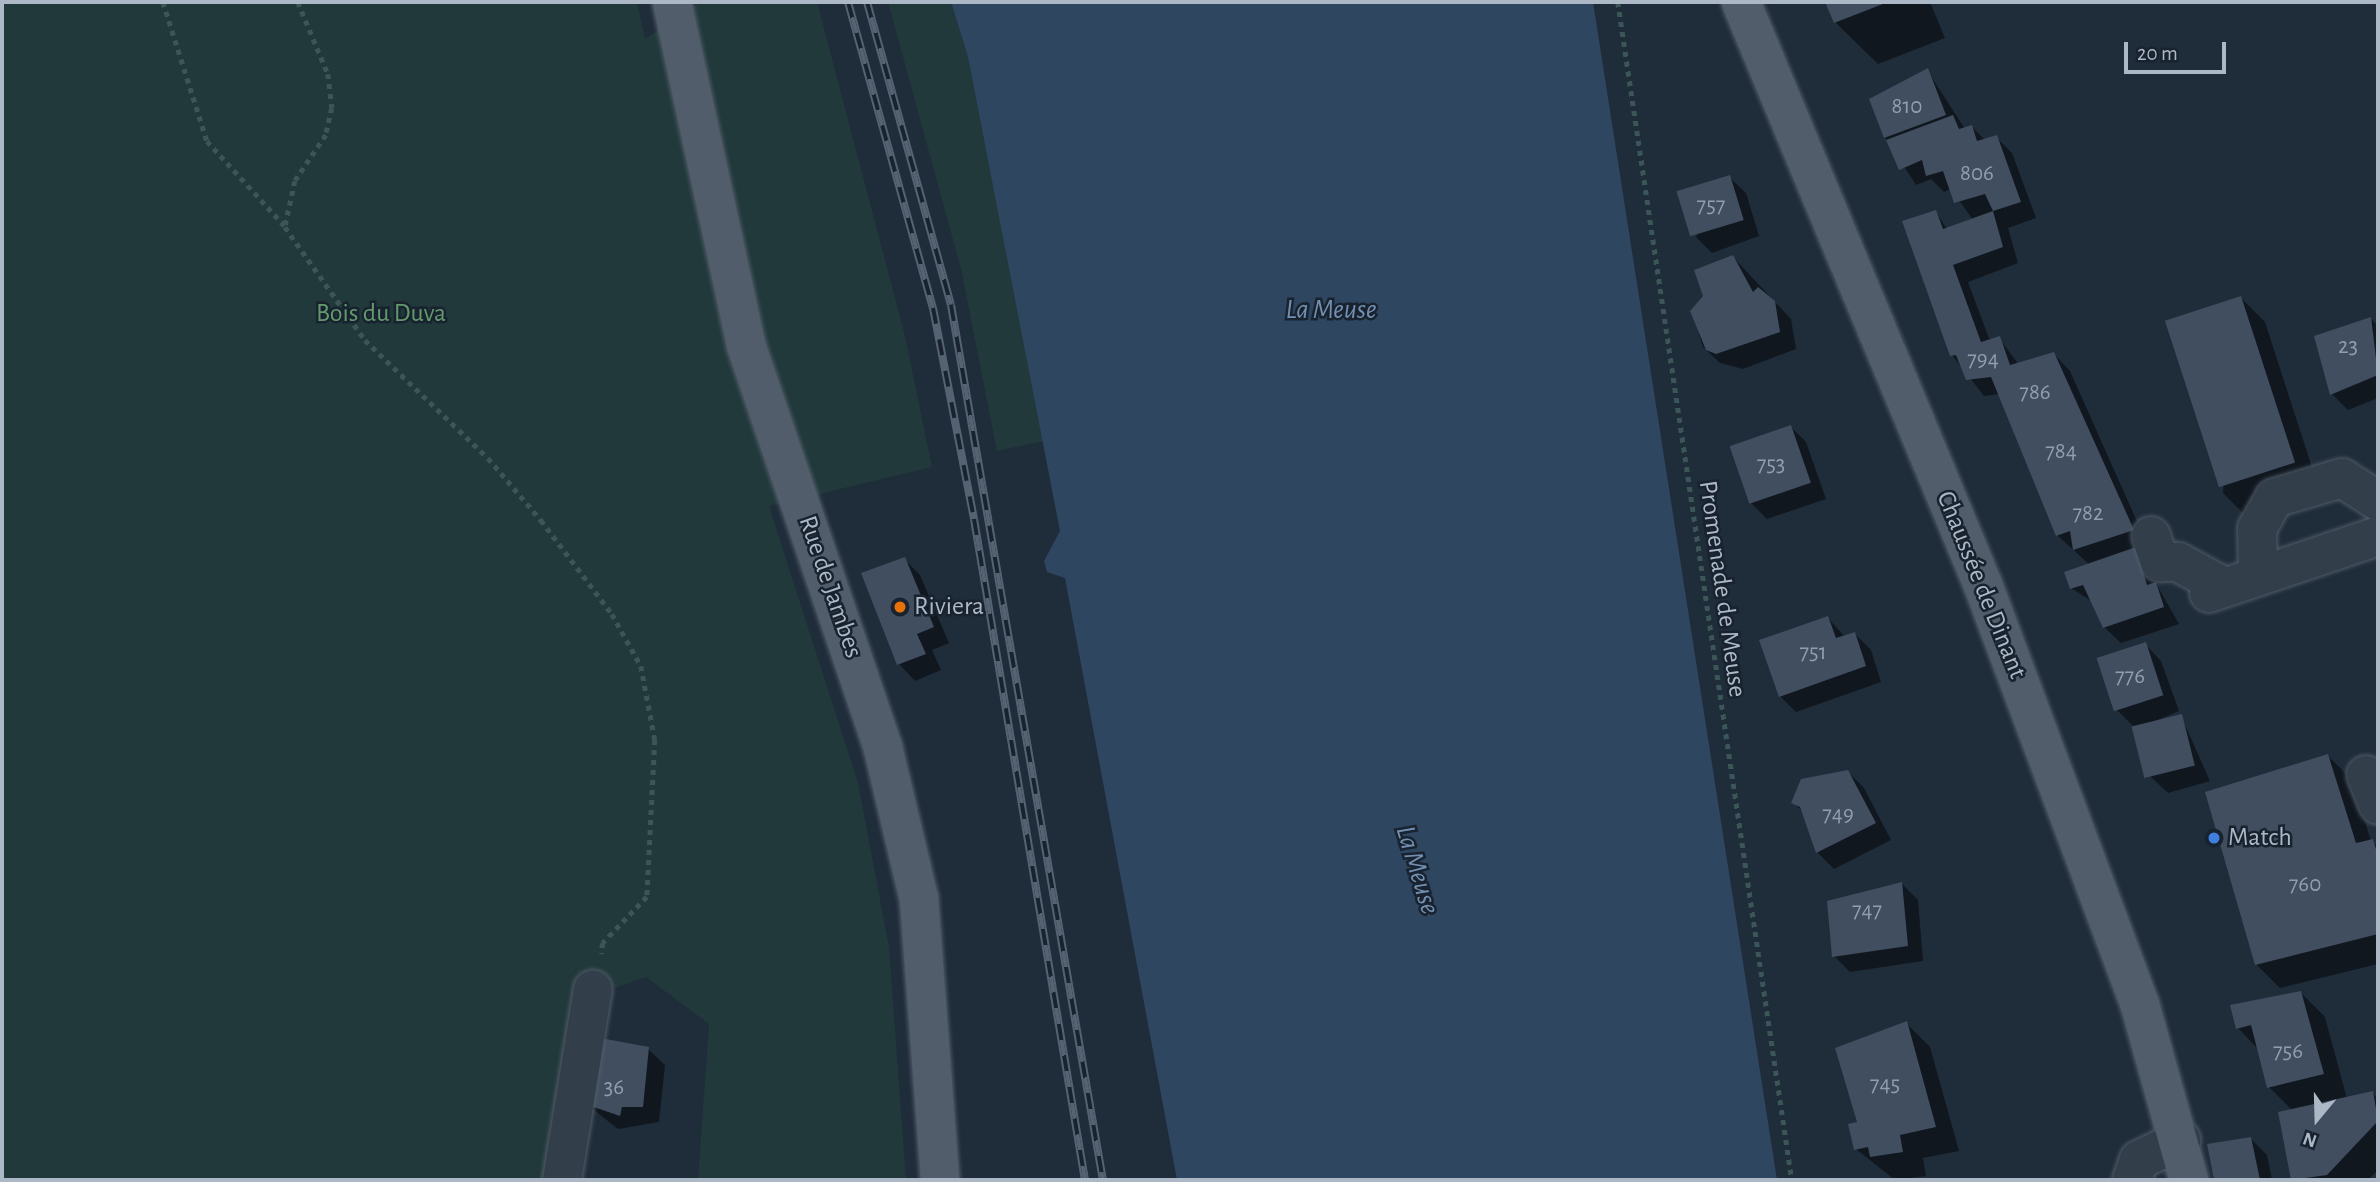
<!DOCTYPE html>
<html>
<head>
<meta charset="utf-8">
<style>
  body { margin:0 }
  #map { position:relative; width:2380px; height:1182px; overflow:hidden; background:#1f2c3a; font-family:"Alegreya Sans",sans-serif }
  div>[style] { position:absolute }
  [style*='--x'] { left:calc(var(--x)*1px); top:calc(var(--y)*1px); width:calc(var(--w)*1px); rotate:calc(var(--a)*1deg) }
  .green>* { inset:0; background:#21393b }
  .water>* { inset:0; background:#2f4661 }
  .shadow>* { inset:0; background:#0007 }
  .building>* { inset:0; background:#404e60; transform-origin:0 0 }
  .path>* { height:4.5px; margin-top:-2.25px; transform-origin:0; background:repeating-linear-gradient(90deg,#3c5556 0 5px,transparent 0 10px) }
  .roads { filter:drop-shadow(0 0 2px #505b68) drop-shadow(0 0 2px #505b68) }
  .minor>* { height:38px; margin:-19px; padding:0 19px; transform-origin:19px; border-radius:19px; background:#333e4b }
  .major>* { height:38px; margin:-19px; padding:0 19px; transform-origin:19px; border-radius:19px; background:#515d6b }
  .rail>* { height:8px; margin-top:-4px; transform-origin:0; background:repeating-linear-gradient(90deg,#18232f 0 16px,#546272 0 32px); box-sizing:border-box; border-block:2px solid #546272 }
  .dots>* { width:19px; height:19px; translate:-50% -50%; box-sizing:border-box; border:4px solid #18232f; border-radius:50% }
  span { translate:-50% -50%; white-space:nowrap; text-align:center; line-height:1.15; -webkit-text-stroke:5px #18232f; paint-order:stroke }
  .number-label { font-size:23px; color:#929ead }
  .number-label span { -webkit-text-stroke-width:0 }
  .park-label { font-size:26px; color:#639a6d }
  .street-label { font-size:26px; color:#adb8c7 }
  .poi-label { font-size:26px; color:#adb8c7 }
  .left { translate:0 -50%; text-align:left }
  .water-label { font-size:28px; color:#7390b2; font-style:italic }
  .frame { position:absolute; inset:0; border:4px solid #adb8c7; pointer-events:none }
  .north { position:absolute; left:2282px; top:1084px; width:70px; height:70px; -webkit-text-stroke:5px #18232f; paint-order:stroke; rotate:199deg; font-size:19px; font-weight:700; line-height:28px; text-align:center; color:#adb8c7 }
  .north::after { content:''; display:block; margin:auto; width:24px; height:32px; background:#adb8c7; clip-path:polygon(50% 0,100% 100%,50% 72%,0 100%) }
  .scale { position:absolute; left:2124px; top:42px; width:102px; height:32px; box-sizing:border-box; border:4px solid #adb8c7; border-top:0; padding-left:9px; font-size:21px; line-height:24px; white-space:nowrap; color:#adb8c7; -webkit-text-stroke:5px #18232f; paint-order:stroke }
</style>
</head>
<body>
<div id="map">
  <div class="green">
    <i style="clip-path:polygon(2px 2px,637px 2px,645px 39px,700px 2px,817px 2px,905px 336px,932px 467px,769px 506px,858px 783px,889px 947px,906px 1180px,698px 1180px,709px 1024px,646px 977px,598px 994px,557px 1180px,2px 1180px)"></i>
    <i style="clip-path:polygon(888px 2px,951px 2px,968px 57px,1044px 441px,997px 451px,961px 269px)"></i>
  </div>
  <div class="water">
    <i style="clip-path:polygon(951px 2px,1593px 2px,1777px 1180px,1177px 1180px,1065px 578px,1047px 572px,1044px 561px,1060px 531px,968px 57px)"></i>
  </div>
  <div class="shadow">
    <i style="clip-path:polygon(1827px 2px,1930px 2px,1945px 38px,1878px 64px,1835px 22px)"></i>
    <i style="clip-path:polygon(1927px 70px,1965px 129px,1972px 127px,1985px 140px,1996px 137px,2012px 153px,2036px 218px,2008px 228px,2018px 263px,1968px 282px,1990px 341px,1999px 338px,2019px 365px,2054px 354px,2070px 371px,2148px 546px,2158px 587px,2179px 624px,2121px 643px,2104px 627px,2093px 602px,2071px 588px,2090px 565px,2057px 535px,2000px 394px,1984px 396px,1952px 355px,1936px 212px,1947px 229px,1973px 220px,1951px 189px,1944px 192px,1931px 179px,1916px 185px,1885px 137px)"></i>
    <i style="clip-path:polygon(1729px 177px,1746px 193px,1759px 236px,1712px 253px,1696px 237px)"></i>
    <i style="clip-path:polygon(1733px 257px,1791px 319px,1796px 349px,1743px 369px,1720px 363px,1703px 347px,1692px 311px)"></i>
    <i style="clip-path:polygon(2241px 298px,2265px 322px,2318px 486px,2247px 517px,2223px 493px)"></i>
    <i style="clip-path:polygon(2371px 319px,2378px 326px,2378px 398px,2348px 410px,2332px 394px,2316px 337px)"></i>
    <i style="clip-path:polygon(1790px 426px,1806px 442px,1826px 499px,1767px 519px,1751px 503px)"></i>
    <i style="clip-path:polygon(904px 559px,920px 575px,949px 643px,932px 650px,941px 670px,915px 681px,899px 664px)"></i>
    <i style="clip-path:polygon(1828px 618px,1845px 637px,1855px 634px,1871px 650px,1881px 682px,1796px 712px,1780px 696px)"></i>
    <i style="clip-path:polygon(2145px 644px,2161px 661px,2179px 711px,2139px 728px,2181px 716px,2210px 781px,2168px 793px,2151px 777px,2134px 727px,2117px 710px)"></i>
    <i style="clip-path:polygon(2328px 756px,2352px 780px,2371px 841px,2378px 846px,2378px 964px,2280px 988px,2256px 964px)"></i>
    <i style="clip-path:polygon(1848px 772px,1864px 788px,1891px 840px,1834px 869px,1818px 853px,1805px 814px,1793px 802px)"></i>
    <i style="clip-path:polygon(1902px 884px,1918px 900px,1923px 961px,1850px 972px,1834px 956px)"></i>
    <i style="clip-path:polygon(2301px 993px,2325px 1017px,2347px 1099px,2372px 1093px,2378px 1099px,2378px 1170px,2368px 1180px,2293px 1180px,2280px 1113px,2293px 1111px,2269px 1087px,2259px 1050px,2238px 1028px)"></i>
    <i style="clip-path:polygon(1906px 1023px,1930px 1047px,1959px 1151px,1923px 1158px,1926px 1176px,1895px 1180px,1856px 1149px)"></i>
    <i style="clip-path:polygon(648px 1049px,665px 1065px,659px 1122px,618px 1129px,584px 1102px)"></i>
    <i style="clip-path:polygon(2251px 1139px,2267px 1155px,2272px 1180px,2216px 1180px,2209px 1145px)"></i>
  </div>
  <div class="building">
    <i style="clip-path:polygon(1825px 2px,1888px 2px,1834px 23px)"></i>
    <i style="clip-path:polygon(1928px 68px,1946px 115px,1884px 138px,1869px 99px)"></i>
    <i style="clip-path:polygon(1953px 115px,1959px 129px,1972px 125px,1977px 141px,1997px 135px,2021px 202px,1993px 211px,1985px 194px,1954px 203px,1943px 171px,1926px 176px,1922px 160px,1899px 170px,1886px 140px)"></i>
    <i style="left:1730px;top:175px;width:47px;height:56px;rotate:73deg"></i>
    <i style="clip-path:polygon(1936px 210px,1943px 229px,1993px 211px,2003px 247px,1953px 265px,1981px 342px,2000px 336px,2010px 365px,2054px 352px,2134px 530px,2073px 550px,2070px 531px,2056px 536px,1991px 377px,1966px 380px,1956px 355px,1950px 356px,1902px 221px)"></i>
    <i style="clip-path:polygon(1733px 255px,1753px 292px,1758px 287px,1775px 301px,1780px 332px,1716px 354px,1706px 350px,1690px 311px,1703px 296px,1694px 270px)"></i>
    <i style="left:2241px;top:296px;width:175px;height:80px;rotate:72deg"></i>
    <i style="clip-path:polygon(2371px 317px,2378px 375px,2330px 395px,2314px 336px)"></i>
    <i style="left:1791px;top:425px;width:61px;height:65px;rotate:71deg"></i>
    <i style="clip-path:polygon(2136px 547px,2147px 585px,2156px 582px,2164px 607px,2103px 628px,2083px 585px,2070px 589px,2064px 572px)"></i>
    <i style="clip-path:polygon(905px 557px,934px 627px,917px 634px,926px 654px,897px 665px,861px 573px)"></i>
    <i style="clip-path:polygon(1828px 616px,1836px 638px,1855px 632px,1866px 666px,1779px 697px,1759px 640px)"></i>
    <i style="left:2146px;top:642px;width:56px;height:52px;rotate:72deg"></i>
    <i style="left:2182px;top:714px;width:53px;height:52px;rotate:76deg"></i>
    <i style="clip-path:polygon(2328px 754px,2356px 843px,2373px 839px,2378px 856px,2378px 934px,2255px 965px,2205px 792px)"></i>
    <i style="clip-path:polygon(1848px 770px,1876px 823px,1816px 853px,1800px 807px,1791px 803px,1801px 779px)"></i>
    <i style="clip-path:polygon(1902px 882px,1908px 946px,1832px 957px,1827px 901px)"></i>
    <i style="clip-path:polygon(2301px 991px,2324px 1074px,2267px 1088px,2251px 1025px,2236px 1029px,2230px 1005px)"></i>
    <i style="clip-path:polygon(1907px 1021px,1936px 1127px,1900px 1135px,1903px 1152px,1870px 1157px,1868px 1147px,1854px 1150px,1848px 1124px,1857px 1122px,1835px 1048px)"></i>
    <i style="clip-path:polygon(595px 1037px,649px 1047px,643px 1107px,622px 1107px,620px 1116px,582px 1103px)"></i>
    <i style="clip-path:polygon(2373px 1091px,2378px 1121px,2327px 1175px,2291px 1180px,2278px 1112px)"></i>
    <i style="clip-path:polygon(2251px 1137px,2260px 1180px,2214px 1180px,2207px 1144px)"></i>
  </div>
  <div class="path">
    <i style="--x:163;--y:2;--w:146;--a:72.4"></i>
    <i style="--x:207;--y:141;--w:115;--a:47.5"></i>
    <i style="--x:298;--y:2;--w:78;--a:67.4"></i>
    <i style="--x:328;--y:74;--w:34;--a:83"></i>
    <i style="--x:332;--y:108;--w:28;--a:103"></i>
    <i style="--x:326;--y:135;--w:55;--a:124"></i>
    <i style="--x:295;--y:181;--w:47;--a:102.3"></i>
    <i style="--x:285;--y:227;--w:138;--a:54.7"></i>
    <i style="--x:365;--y:340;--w:170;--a:43.8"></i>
    <i style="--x:488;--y:458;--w:82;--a:49.5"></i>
    <i style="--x:541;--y:520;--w:118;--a:52.9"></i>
    <i style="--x:612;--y:614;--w:60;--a:60.9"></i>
    <i style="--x:641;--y:666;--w:75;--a:79.3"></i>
    <i style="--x:655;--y:740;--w:157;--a:92.9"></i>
    <i style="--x:647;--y:897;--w:64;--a:133.7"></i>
    <i style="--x:603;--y:943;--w:11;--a:100"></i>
    <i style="--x:1618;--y:2;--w:1191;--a:81.6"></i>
  </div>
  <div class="roads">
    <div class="minor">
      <i style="--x:2151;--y:536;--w:28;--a:71"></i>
      <i style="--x:2160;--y:562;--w:18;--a:0"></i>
      <i style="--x:2178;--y:562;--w:52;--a:28.5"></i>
      <i style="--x:2258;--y:576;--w:47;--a:-91.2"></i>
      <i style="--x:2257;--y:529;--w:35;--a:-61"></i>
      <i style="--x:2274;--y:498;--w:71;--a:-16.4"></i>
      <i style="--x:2342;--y:478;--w:43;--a:32.6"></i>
      <i style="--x:2209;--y:593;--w:178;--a:-18.6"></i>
      <i style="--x:2366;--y:775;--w:32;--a:68"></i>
      <i style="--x:562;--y:1180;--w:193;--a:-80.8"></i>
      <i style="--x:2132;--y:1180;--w:21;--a:-71"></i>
      <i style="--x:2139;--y:1160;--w:47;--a:-25.5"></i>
    </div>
    <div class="major">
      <i style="--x:672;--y:2;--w:351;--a:77.8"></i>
      <i style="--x:746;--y:345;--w:426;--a:71.2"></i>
      <i style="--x:883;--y:748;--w:155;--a:76.6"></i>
      <i style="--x:919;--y:899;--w:282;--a:85.7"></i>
      <i style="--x:1741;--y:2;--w:631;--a:67.46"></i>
      <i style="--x:1983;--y:585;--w:448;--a:69.5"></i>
      <i style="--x:2140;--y:1005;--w:182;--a:74.4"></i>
    </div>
  </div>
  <div class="rail">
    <i style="--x:848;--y:2;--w:318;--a:74.5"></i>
    <i style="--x:933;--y:308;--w:215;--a:79"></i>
    <i style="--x:974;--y:519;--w:670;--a:80.47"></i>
    <i style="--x:867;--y:2;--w:314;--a:74.5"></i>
    <i style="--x:951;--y:305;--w:888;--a:80.15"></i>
  </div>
  <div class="dots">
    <i style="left:900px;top:607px;background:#e8710a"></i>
    <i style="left:2214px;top:838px;background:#3f7fe0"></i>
  </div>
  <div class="number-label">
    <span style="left:1907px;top:107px">810</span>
    <span style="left:1977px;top:174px">806</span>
    <span style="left:1711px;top:206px">757</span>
    <span style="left:2348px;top:347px">23</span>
    <span style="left:1983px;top:360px">794</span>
    <span style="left:2035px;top:393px">786</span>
    <span style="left:2061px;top:452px">784</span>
    <span style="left:1771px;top:465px">753</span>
    <span style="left:2088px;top:514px">782</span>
    <span style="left:1813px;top:653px">751</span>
    <span style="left:2130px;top:677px">776</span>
    <span style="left:1838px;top:815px">749</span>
    <span style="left:2305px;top:885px">760</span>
    <span style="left:1867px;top:911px">747</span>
    <span style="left:2288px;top:1052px">756</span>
    <span style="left:1885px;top:1085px">745</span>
    <span style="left:614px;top:1088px">36</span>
  </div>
  <div class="park-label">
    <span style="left:381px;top:314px">Bois du Duva</span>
  </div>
  <div class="street-label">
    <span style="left:1981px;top:585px;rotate:68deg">Chaussée de Dinant</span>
    <span style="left:830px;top:587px;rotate:71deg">Rue de Jambes</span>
    <span style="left:1722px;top:589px;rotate:82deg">Promenade de Meuse</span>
  </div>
  <div class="poi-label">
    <span class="left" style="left:914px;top:607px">Riviera</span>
    <span class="left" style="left:2228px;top:838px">Match</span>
  </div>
  <div class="water-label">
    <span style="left:1331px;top:310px">La Meuse</span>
    <span style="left:1417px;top:870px;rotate:73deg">La Meuse</span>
  </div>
  <div class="frame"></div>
  <div class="north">N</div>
  <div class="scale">20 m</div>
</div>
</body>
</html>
